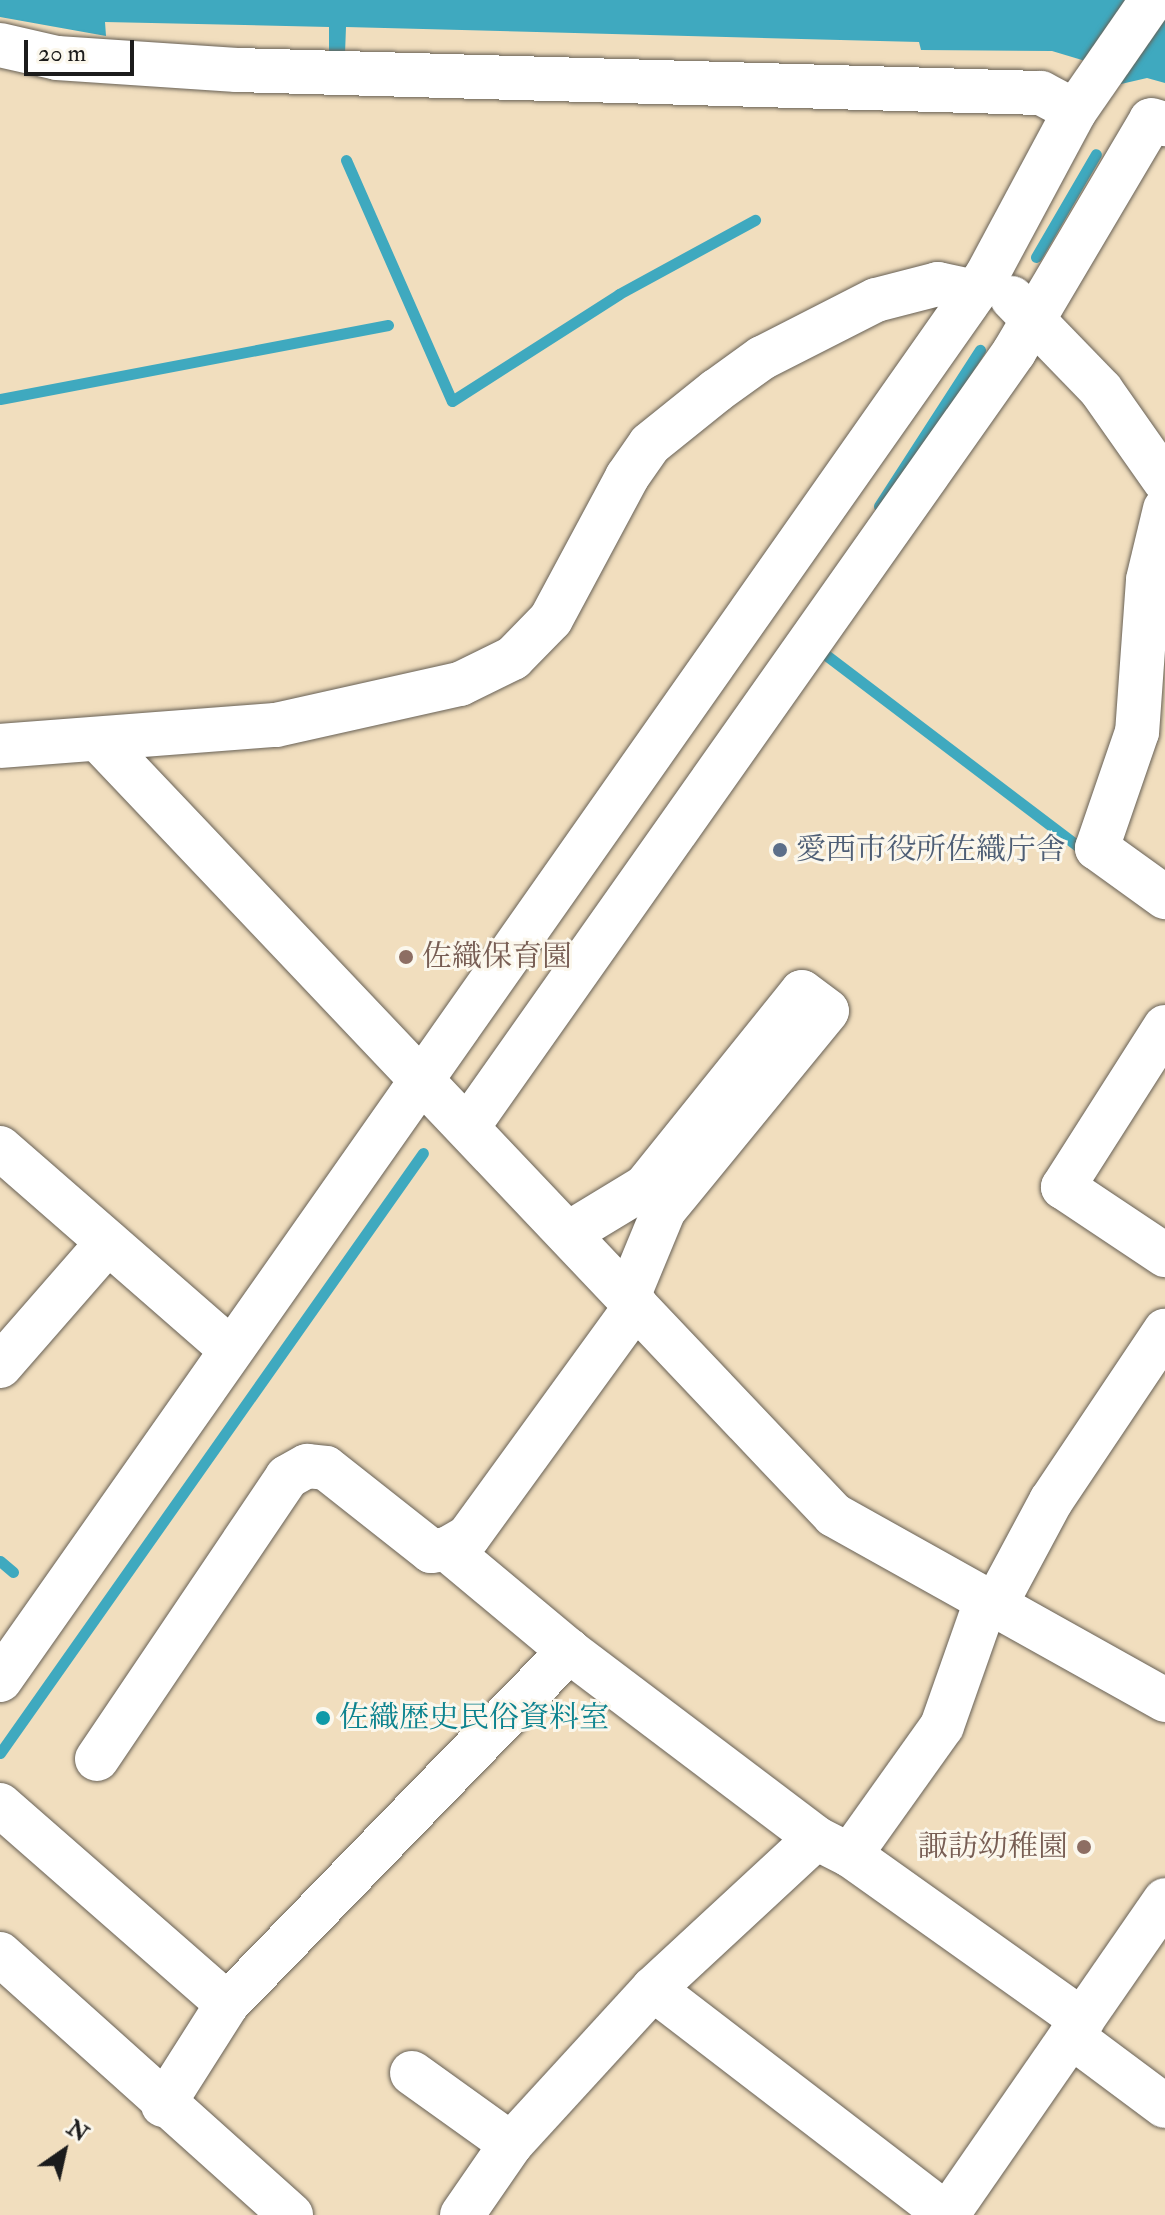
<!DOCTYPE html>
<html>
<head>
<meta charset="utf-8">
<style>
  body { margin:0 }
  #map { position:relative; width:1165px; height:2215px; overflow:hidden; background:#f1debe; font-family:"IM FELL Double Pica","Noto Serif JP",serif }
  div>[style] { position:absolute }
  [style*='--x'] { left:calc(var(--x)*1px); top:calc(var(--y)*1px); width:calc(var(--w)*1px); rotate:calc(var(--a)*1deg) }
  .water>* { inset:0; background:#3fa9bf }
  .stream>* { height:11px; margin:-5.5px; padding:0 5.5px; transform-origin:5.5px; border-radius:5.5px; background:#3fa9bf }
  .roads { filter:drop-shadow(0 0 2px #676055) drop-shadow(0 0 2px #676055) }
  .minor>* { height:44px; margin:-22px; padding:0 22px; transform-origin:22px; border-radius:22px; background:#fff }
  .dots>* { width:22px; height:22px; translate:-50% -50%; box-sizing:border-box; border:4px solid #fbf7ec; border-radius:50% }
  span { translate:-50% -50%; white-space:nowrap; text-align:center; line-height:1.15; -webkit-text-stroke:6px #fbf7ec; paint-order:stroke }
  .service-label { font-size:30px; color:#4e5e75 }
  .left { translate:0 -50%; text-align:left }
  .education-label { font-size:30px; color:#785e54 }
  .right { translate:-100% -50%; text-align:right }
  .culture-label { font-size:30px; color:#0d838f }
  .north { position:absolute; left:24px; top:2111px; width:80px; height:80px; -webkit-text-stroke:6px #fbf7ec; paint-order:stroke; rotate:34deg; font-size:22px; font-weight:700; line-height:32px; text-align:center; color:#1c1c1c }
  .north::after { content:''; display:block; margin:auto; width:28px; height:36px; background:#1c1c1c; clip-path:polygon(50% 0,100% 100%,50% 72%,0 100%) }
  .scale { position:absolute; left:24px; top:40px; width:110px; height:36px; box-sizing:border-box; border:4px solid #1c1c1c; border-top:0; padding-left:10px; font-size:24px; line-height:28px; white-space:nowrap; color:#1c1c1c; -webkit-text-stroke:6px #fbf7ec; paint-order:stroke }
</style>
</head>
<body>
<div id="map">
  <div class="water">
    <i style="clip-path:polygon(0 0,1165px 0,1165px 83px,1147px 78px,1121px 84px,1082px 60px,1052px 51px,921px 50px,919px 42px,346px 27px,345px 54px,329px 53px,329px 27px,105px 22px,106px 36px,0 17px)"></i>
  </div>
  <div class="stream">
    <i style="--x:346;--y:160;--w:263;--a:66.3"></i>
    <i style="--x:452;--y:401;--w:198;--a:-32.6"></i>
    <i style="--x:619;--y:294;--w:155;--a:-28.6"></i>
    <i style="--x:1036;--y:257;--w:119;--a:-59.8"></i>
    <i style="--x:0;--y:399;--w:395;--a:-10.8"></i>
    <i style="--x:879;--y:506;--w:186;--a:-57.1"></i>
    <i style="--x:822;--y:652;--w:334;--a:37.2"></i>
    <i style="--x:0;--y:1561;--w:17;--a:40"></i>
    <i style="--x:0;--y:1753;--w:734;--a:-54.82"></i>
  </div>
  <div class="roads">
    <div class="minor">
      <i style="--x:0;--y:45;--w:58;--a:12.8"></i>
      <i style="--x:57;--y:58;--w:180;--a:3.8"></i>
      <i style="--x:237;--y:70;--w:804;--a:1.64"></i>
      <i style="--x:1041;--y:93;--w:38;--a:28"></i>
      <i style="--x:1012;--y:298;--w:128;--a:45.9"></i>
      <i style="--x:1101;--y:390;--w:111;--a:54.9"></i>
      <i style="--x:1165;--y:509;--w:73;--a:103.5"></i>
      <i style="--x:1148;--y:580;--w:152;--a:94.1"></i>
      <i style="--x:1137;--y:732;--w:123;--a:109"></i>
      <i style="--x:1097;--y:848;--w:84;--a:35.8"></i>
      <i style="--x:99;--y:740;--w:1068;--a:46.52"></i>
      <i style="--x:834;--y:1515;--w:379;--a:29.2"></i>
      <i style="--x:0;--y:746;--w:277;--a:-4.4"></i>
      <i style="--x:276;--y:725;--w:189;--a:-12.6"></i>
      <i style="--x:460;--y:684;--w:59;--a:-26.1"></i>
      <i style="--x:513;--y:658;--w:54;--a:-45.7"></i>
      <i style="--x:551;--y:619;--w:161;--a:-61.8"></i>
      <i style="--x:627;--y:477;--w:40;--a:-55.1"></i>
      <i style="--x:650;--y:444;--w:85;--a:-38.8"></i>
      <i style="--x:716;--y:391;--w:57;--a:-35.7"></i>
      <i style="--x:762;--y:358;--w:128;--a:-27"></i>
      <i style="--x:876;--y:300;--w:64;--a:-14.5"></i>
      <i style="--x:938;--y:284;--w:38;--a:12"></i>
      <i style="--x:1165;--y:1027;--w:190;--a:122.5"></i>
      <i style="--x:1063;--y:1187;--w:123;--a:33.7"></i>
      <i style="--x:469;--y:1125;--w:946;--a:-54.81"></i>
      <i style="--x:1014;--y:352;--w:269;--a:-59.4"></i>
      <i style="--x:1151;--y:120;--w:15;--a:16"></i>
      <i style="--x:0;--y:1148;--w:304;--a:41.1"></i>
      <i style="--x:569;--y:1233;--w:89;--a:-31.2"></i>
      <i style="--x:645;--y:1187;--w:250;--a:-51.2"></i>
      <i style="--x:802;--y:992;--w:31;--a:37"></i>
      <i style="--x:827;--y:1011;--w:257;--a:129.3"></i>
      <i style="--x:664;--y:1210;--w:94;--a:112.5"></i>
      <i style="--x:0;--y:1366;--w:164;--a:-48.9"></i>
      <i style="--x:447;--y:1549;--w:159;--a:39.9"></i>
      <i style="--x:993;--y:1609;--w:123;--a:-61.8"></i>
      <i style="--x:1051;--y:1501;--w:205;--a:-56.2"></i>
      <i style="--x:0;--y:1680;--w:1717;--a:-54.91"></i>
      <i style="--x:987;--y:275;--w:186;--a:-61.8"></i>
      <i style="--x:1075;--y:111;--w:135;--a:-55.3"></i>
      <i style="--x:97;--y:1759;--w:340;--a:-56"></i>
      <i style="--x:287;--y:1477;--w:23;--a:-29"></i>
      <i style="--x:307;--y:1466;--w:19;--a:6"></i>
      <i style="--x:326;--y:1468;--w:134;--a:38.3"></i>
      <i style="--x:431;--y:1551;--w:16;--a:-7"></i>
      <i style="--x:447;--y:1549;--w:24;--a:-30"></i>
      <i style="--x:468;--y:1537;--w:286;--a:-54"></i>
      <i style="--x:0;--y:1805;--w:302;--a:41.2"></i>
      <i style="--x:850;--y:1855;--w:285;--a:35.4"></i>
      <i style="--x:0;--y:1954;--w:391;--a:41.9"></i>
      <i style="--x:653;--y:1989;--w:372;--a:37.5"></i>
      <i style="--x:1071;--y:2036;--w:117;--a:36.7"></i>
      <i style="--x:412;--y:2073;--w:122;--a:35.6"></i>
      <i style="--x:163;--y:2105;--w:120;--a:-57.6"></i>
      <i style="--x:227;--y:2004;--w:492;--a:-45.9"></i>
      <i style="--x:569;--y:1651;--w:310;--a:37.1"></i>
      <i style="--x:462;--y:2215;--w:86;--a:-55.4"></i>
      <i style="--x:511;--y:2144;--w:210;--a:-47.5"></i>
      <i style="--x:653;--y:1989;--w:222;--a:-42.8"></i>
      <i style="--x:816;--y:1838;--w:38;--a:27"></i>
      <i style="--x:850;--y:1855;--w:158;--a:-54.5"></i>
      <i style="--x:942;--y:1726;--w:129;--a:-70.6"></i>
      <i style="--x:947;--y:2215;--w:383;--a:-55.3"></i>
    </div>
  </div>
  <div class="dots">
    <i style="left:780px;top:850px;background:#5c6f8a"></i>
    <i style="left:406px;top:957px;background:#8d6e63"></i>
    <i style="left:323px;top:1718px;background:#0f9aa8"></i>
    <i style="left:1084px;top:1847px;background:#8d6e63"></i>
  </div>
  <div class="service-label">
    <span class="left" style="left:796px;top:850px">愛西市役所佐織庁舎</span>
  </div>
  <div class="education-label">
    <span class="left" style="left:422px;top:957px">佐織保育園</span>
    <span class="right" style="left:1068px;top:1847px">諏訪幼稚園</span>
  </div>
  <div class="culture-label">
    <span class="left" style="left:339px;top:1718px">佐織歴史民俗資料室</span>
  </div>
  <div class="north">N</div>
  <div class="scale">20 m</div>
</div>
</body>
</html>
